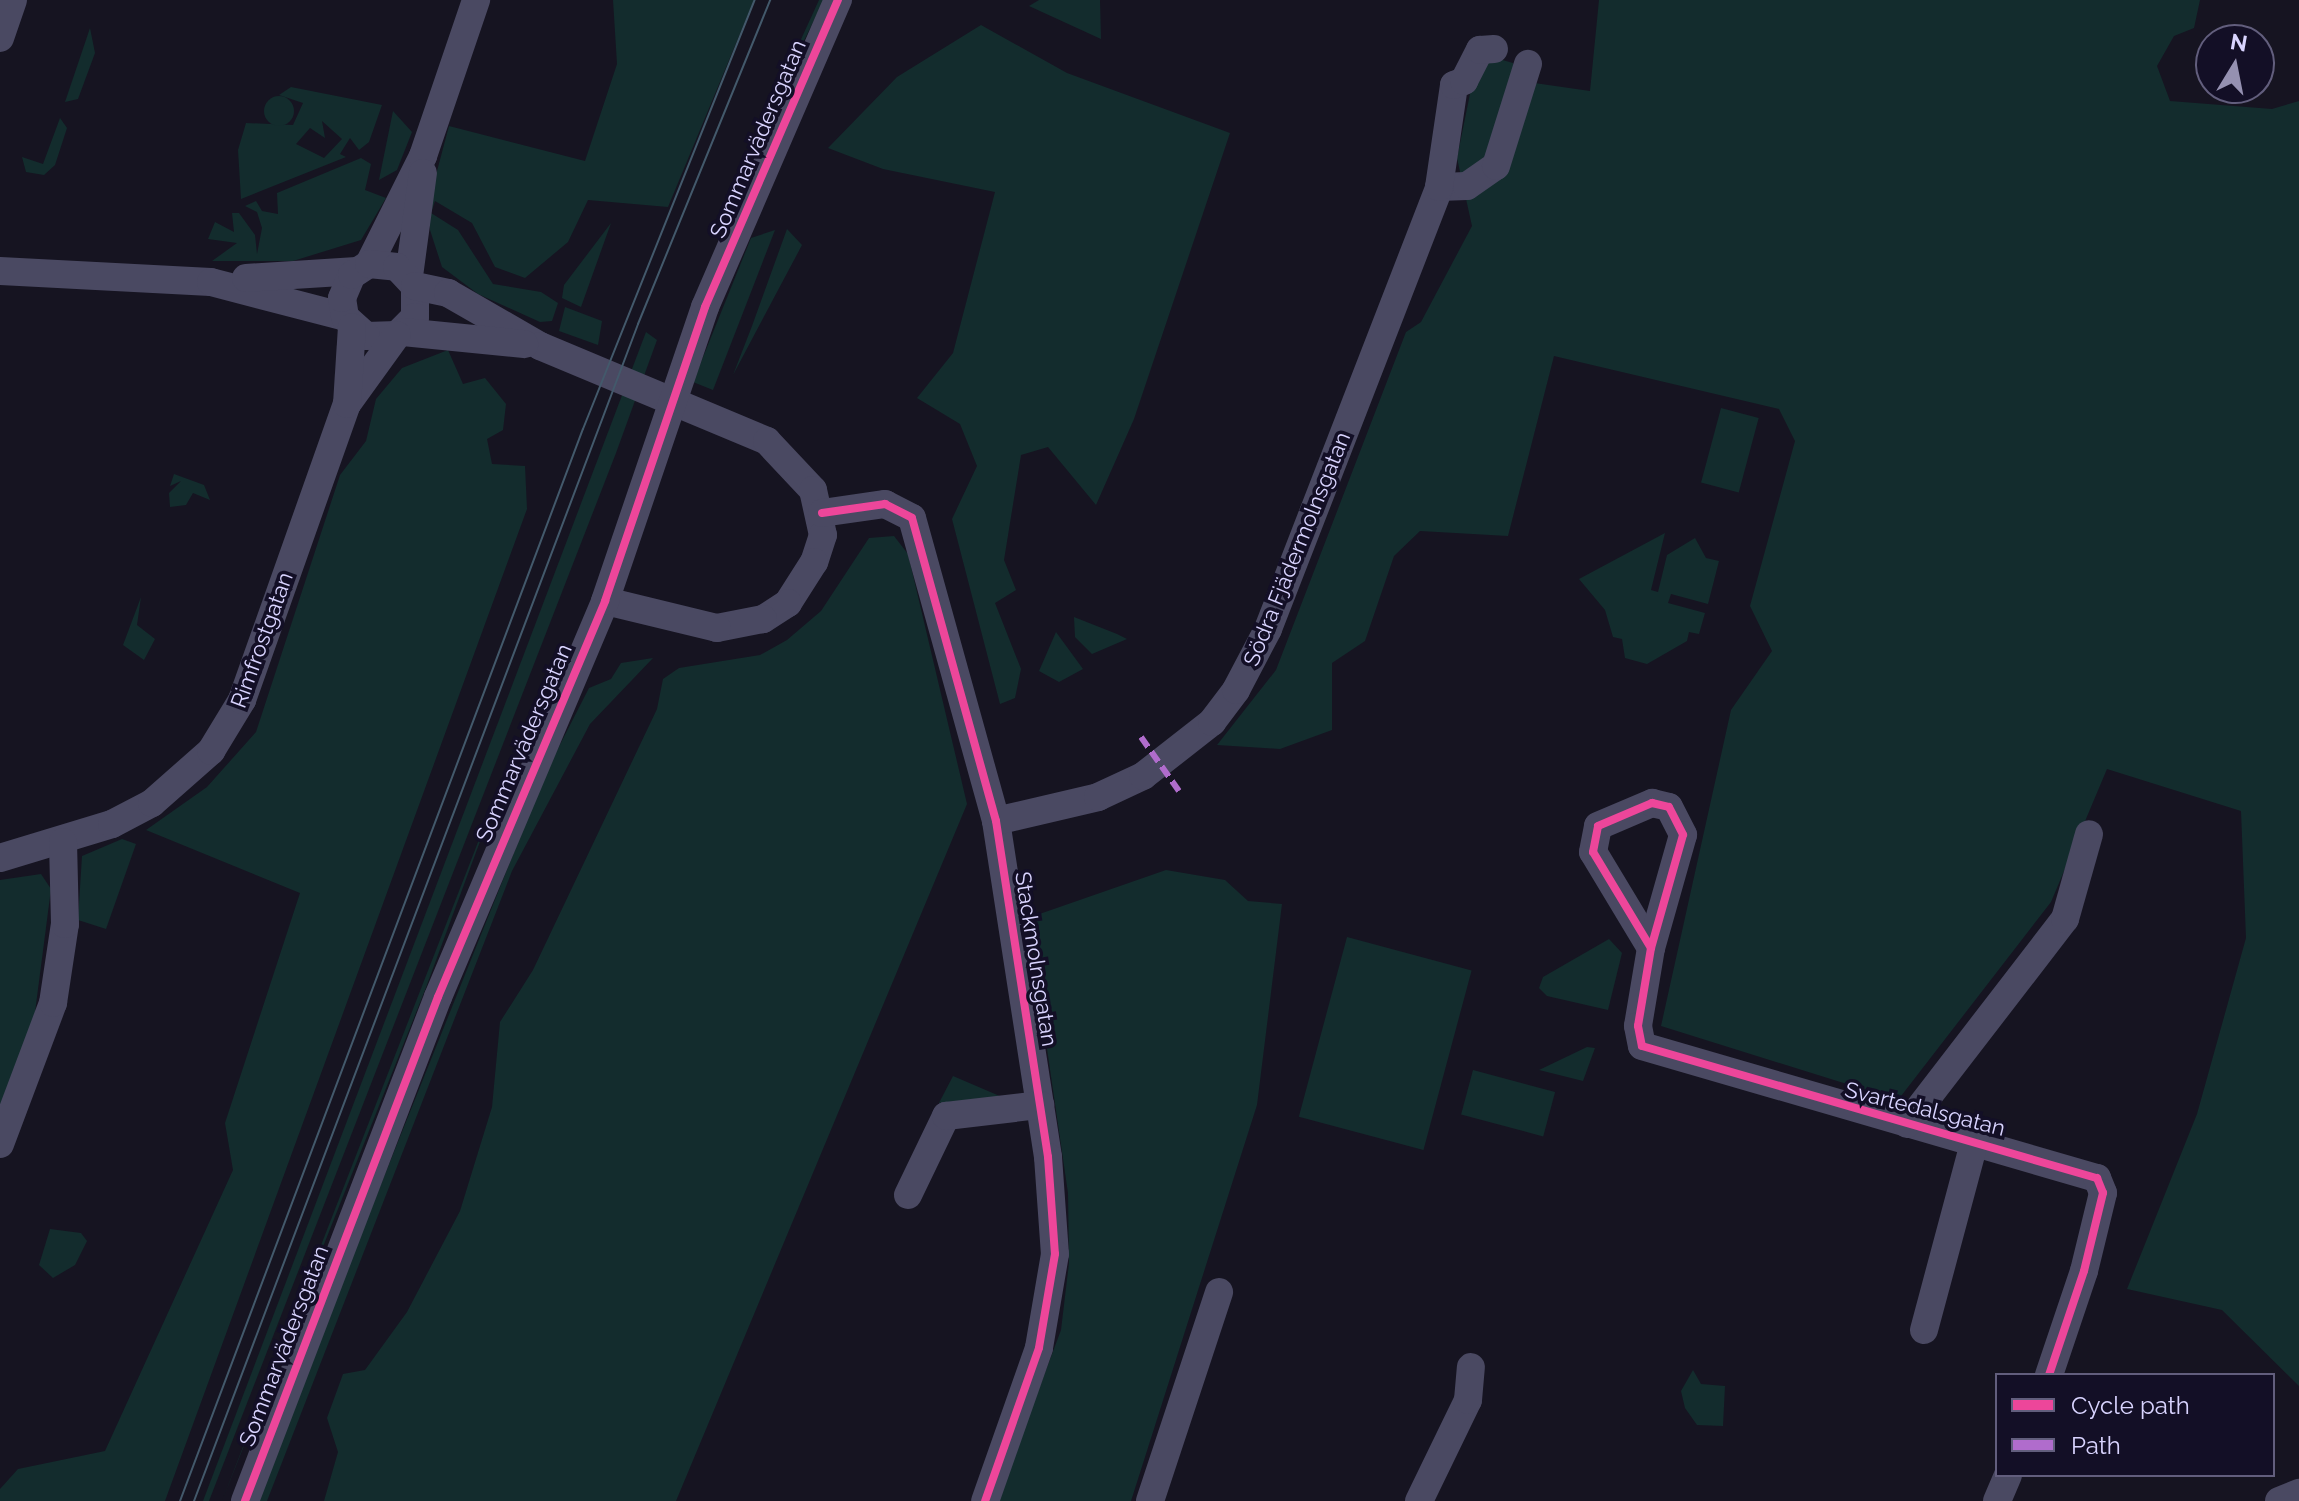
<!DOCTYPE html>
<html>
<head>
<meta charset="utf-8">
<style>
  body { margin:0 }
  #map { position:relative; width:2299px; height:1501px; overflow:hidden; background:#161421; font-family:Raleway,sans-serif }
  div>[style] { position:absolute }
  [style*='--x'] { left:calc(var(--x)*1px); top:calc(var(--y)*1px); width:calc(var(--w)*1px); rotate:calc(var(--a)*1deg) }
  .green>* { inset:0; background:#132c2d; transform-origin:0 0 }
  .round { border-radius:50% }
  .minor>* { height:28px; margin:-14px; padding:0 14px; transform-origin:14px; border-radius:14px; background:#4a4962 }
  .tram>* { height:2px; margin:-1px; padding:0 1px; transform-origin:1px; border-radius:1px; background:#43596b }
  .quiet>* { height:6px; margin-top:-3px; transform-origin:0; background:repeating-linear-gradient(90deg,#b06ccc 0 12px,transparent 0 18px) }
  .cycleway>* { height:8px; margin:-4px; padding:0 4px; transform-origin:4px; border-radius:4px; background:#ed469a }
  span { translate:-50% -50%; white-space:nowrap; text-align:center; line-height:1.15; -webkit-text-stroke:7px #130f26; paint-order:stroke }
  .street-label { font-size:22px; color:#d9d4ff }
  .legend { position:absolute; left:1995px; top:1373px; width:280px; height:104px; box-sizing:border-box; background:#130f26; border:2px solid #625e7d; margin:0; padding:10px 14px; list-style:none; font-size:24px; color:#d9d4ff }
  .legend li { display:flex; align-items:center; gap:16px; height:40px }
  .legend b { width:40px; border:2px solid #625e7d }
  .north { position:absolute; left:2195px; top:24px; width:80px; height:80px; box-sizing:border-box; background:#130f26; border:2px solid #625e7d; border-radius:50%; rotate:10deg; font-size:22px; font-weight:700; line-height:32px; text-align:center; color:#d9d4ff }
  .north::after { content:''; display:block; margin:auto; width:28px; height:36px; background:#9591b1; clip-path:polygon(50% 0,100% 100%,50% 72%,0 100%) }
</style>
</head>
<body>
<div id="map">
  <div class="green">
    <i style="clip-path:polygon(613px 0,754px 0,668px 207px,588px 200px,568px 242px,525px 278px,495px 267px,472px 223px,435px 201px,431px 213px,458px 230px,493px 284px,541px 292px,558px 303px,552px 321px,540px 322px,478px 294px,442px 267px,430px 230px,429px 201px,449px 126px,585px 161px,617px 64px)"></i>
    <i style="clip-path:polygon(819px 0,824px 0,754px 142px)"></i>
    <i style="clip-path:polygon(1039px 0,1100px 0,1101px 39px,1029px 6px)"></i>
    <i style="clip-path:polygon(1599px 0,2200px 0,2194px 28px,2174px 36px,2157px 66px,2170px 101px,2272px 109px,2299px 101px,2299px 1386px,2222px 1310px,2127px 1289px,2197px 1114px,2246px 938px,2241px 811px,2107px 769px,2051px 902px,1898px 1100px,1661px 1026px,1731px 710px,1772px 651px,1750px 606px,1795px 441px,1779px 409px,1554px 356px,1508px 536px,1420px 531px,1394px 556px,1365px 641px,1332px 663px,1332px 730px,1280px 749px,1217px 745px,1276px 670px,1406px 332px,1421px 322px,1472px 226px,1457px 158px,1474px 74px,1492px 57px,1513px 63px,1514px 80px,1590px 91px)"></i>
    <i style="clip-path:polygon(981px 25px,1067px 73px,1230px 133px,1134px 419px,1096px 505px,1048px 447px,1021px 455px,1004px 560px,1016px 590px,995px 603px,1021px 669px,1015px 698px,1000px 704px,952px 519px,977px 466px,960px 424px,917px 398px,953px 353px,995px 192px,883px 169px,828px 148px,897px 77px)"></i>
    <i style="clip-path:polygon(90px 28px,95px 53px,78px 99px,65px 102px)"></i>
    <i style="clip-path:polygon(evenodd,291px 87px,382px 105px,369px 142px,359px 150px,350px 138px,340px 154px,346px 157px,241px 199px,238px 150px,246px 123px,293px 125px,303px 103px,279px 95px,291px 87px,322px 121px,342px 139px,324px 158px,296px 144px,310px 128px,325px 138px,322px 121px)"></i>
    <i class="round" style="left:264px;top:96px;width:30px;height:30px"></i>
    <i style="clip-path:polygon(393px 111px,412px 132px,397px 170px,379px 180px)"></i>
    <i style="clip-path:polygon(60px 118px,67px 128px,55px 165px,44px 175px,26px 172px,22px 157px,43px 164px)"></i>
    <i style="clip-path:polygon(361px 158px,371px 164px,365px 190px,386px 198px,361px 240px,293px 261px,212px 261px,237px 243px,208px 239px,215px 222px,234px 232px,232px 213px,239px 213px,255px 235px,257px 254px,262px 228px,257px 212px,245px 206px,256px 201px,262px 211px,278px 214px,277px 193px)"></i>
    <i style="clip-path:polygon(611px 223px,581px 307px,562px 298px,564px 285px)"></i>
    <i style="clip-path:polygon(787px 229px,802px 245px,733px 375px,752px 326px)"></i>
    <i style="clip-path:polygon(775px 230px,713px 390px,693px 382px,751px 238px)"></i>
    <i style="clip-path:polygon(565px 307px,602px 321px,598px 345px,559px 331px)"></i>
    <i style="clip-path:polygon(646px 332px,657px 340px,616px 453px,209px 1501px,203px 1501px)"></i>
    <i style="clip-path:polygon(448px 350px,463px 384px,485px 378px,506px 404px,503px 430px,487px 439px,492px 464px,525px 466px,527px 509px,165px 1501px,0 1501px,0 1489px,18px 1469px,105px 1451px,233px 1170px,225px 1123px,300px 893px,146px 830px,207px 787px,256px 732px,340px 475px,366px 441px,376px 399px,402px 368px)"></i>
    <i style="left:1721px;top:408px;width:39px;height:77px;rotate:15deg"></i>
    <i style="clip-path:polygon(174px 474px,204px 485px,210px 500px,193px 493px,186px 505px,170px 507px,169px 493px,181px 481px,170px 486px)"></i>
    <i style="clip-path:polygon(1665px 533px,1651px 590px,1658px 592px,1667px 555px,1695px 538px,1706px 558px,1719px 561px,1708px 604px,1671px 594px,1668px 603px,1705px 613px,1699px 634px,1689px 632px,1687px 641px,1647px 664px,1625px 658px,1622px 639px,1613px 637px,1605px 610px,1579px 579px)"></i>
    <i style="clip-path:polygon(894px 536px,908px 554px,967px 804px,676px 1501px,324px 1501px,338px 1452px,327px 1418px,343px 1374px,365px 1370px,407px 1312px,460px 1211px,492px 1107px,500px 1022px,533px 970px,657px 709px,663px 679px,679px 668px,760px 655px,787px 640px,821px 611px,869px 538px)"></i>
    <i style="clip-path:polygon(141px 597px,137px 625px,155px 639px,144px 660px,123px 645px)"></i>
    <i style="clip-path:polygon(1074px 617px,1117px 634px,1127px 639px,1092px 654px,1075px 637px)"></i>
    <i style="clip-path:polygon(1056px 632px,1083px 669px,1059px 682px,1039px 671px)"></i>
    <i style="clip-path:polygon(653px 658px,590px 724px,512px 871px,267px 1501px,254px 1501px,547px 770px,589px 688px,611px 679px,621px 663px)"></i>
    <i style="clip-path:polygon(512px 755px,425px 990px,222px 1501px,325px 1235px)"></i>
    <i style="clip-path:polygon(122px 839px,136px 844px,106px 929px,78px 920px,82px 856px)"></i>
    <i style="clip-path:polygon(1166px 870px,1225px 880px,1248px 901px,1282px 904px,1257px 1105px,1131px 1501px,997px 1501px,1061px 1330px,1069px 1263px,1068px 1193px,1028px 918px)"></i>
    <i style="clip-path:polygon(41px 874px,51px 889px,34px 1020px,0 1123px,0 880px)"></i>
    <i style="left:1347px;top:937px;width:129px;height:186px;rotate:15deg"></i>
    <i style="clip-path:polygon(1609px 939px,1622px 953px,1608px 1010px,1547px 996px,1539px 988px,1543px 977px)"></i>
    <i style="clip-path:polygon(1587px 1047px,1595px 1048px,1583px 1081px,1539px 1070px)"></i>
    <i style="left:1473px;top:1070px;width:85px;height:46px;rotate:15deg"></i>
    <i style="clip-path:polygon(953px 1076px,1002px 1097px,939px 1103px)"></i>
    <i style="clip-path:polygon(50px 1229px,81px 1233px,87px 1241px,75px 1265px,53px 1278px,39px 1265px)"></i>
    <i style="clip-path:polygon(1693px 1370px,1701px 1384px,1725px 1386px,1723px 1426px,1697px 1425px,1685px 1408px,1681px 1391px)"></i>
  </div>
  <div class="minor">
    <i style="--x:0;--y:38;--w:40;--a:-71.1"></i>
    <i style="--x:1439;--y:187;--w:28;--a:-2"></i>
    <i style="--x:1467;--y:186;--w:35;--a:-35"></i>
    <i style="--x:1496;--y:166;--w:107;--a:-72.6"></i>
    <i style="--x:369;--y:264;--w:121;--a:-63.4"></i>
    <i style="--x:423;--y:156;--w:165;--a:-71.2"></i>
    <i style="--x:0;--y:271;--w:211;--a:3"></i>
    <i style="--x:211;--y:282;--w:138;--a:14.6"></i>
    <i style="--x:409;--y:276;--w:104;--a:-82.3"></i>
    <i style="--x:246;--y:278;--w:111;--a:-3.6"></i>
    <i style="--x:415;--y:286;--w:31;--a:90"></i>
    <i style="--x:415;--y:317;--w:25;--a:135"></i>
    <i style="--x:397;--y:335;--w:31;--a:178"></i>
    <i style="--x:366;--y:336;--w:28;--a:-138"></i>
    <i style="--x:345;--y:317;--w:19;--a:-99"></i>
    <i style="--x:342;--y:298;--w:25;--a:-67"></i>
    <i style="--x:352;--y:275;--w:20;--a:-33"></i>
    <i style="--x:369;--y:264;--w:28;--a:6"></i>
    <i style="--x:397;--y:267;--w:26;--a:47"></i>
    <i style="--x:415;--y:286;--w:34;--a:12"></i>
    <i style="--x:448;--y:293;--w:106;--a:29.9"></i>
    <i style="--x:540;--y:346;--w:246;--a:22.7"></i>
    <i style="--x:767;--y:441;--w:67;--a:46.8"></i>
    <i style="--x:813;--y:490;--w:46;--a:77.5"></i>
    <i style="--x:823;--y:535;--w:28;--a:108"></i>
    <i style="--x:814;--y:562;--w:49;--a:122.4"></i>
    <i style="--x:788;--y:603;--w:30;--a:147"></i>
    <i style="--x:763;--y:619;--w:47;--a:168.9"></i>
    <i style="--x:717;--y:628;--w:115;--a:-166.4"></i>
    <i style="--x:403;--y:332;--w:122;--a:5.7"></i>
    <i style="--x:347;--y:404;--w:85;--a:-54.1"></i>
    <i style="--x:822;--y:513;--w:64;--a:-8.1"></i>
    <i style="--x:885;--y:504;--w:30;--a:27"></i>
    <i style="--x:912;--y:518;--w:314;--a:74.5"></i>
    <i style="--x:996;--y:821;--w:340;--a:81.2"></i>
    <i style="--x:1048;--y:1157;--w:97;--a:85.9"></i>
    <i style="--x:1055;--y:1254;--w:95;--a:99.7"></i>
    <i style="--x:1039;--y:1348;--w:162;--a:109.4"></i>
    <i style="--x:996;--y:821;--w:105;--a:-13.2"></i>
    <i style="--x:1098;--y:797;--w:50;--a:-25"></i>
    <i style="--x:1143;--y:776;--w:88;--a:-38"></i>
    <i style="--x:1212;--y:722;--w:40;--a:-53"></i>
    <i style="--x:1236;--y:690;--w:69;--a:-62.3"></i>
    <i style="--x:1268;--y:629;--w:474;--a:-68.8"></i>
    <i style="--x:1439;--y:187;--w:103;--a:-81.6"></i>
    <i style="--x:1454;--y:85;--w:11;--a:-22"></i>
    <i style="--x:1464;--y:81;--w:35;--a:-63"></i>
    <i style="--x:1480;--y:50;--w:14;--a:-4"></i>
    <i style="--x:0;--y:858;--w:117;--a:-16.9"></i>
    <i style="--x:112;--y:824;--w:45;--a:-27.7"></i>
    <i style="--x:152;--y:803;--w:79;--a:-41.4"></i>
    <i style="--x:211;--y:751;--w:60;--a:-58.7"></i>
    <i style="--x:242;--y:700;--w:314;--a:-70.5"></i>
    <i style="--x:347;--y:404;--w:77;--a:-86.3"></i>
    <i style="--x:1651;--y:948;--w:112;--a:-121.1"></i>
    <i style="--x:1593;--y:852;--w:26;--a:-79"></i>
    <i style="--x:1598;--y:826;--w:59;--a:-23.1"></i>
    <i style="--x:1652;--y:803;--w:17;--a:13"></i>
    <i style="--x:1669;--y:807;--w:31;--a:63"></i>
    <i style="--x:1683;--y:835;--w:117;--a:105.8"></i>
    <i style="--x:1651;--y:948;--w:79;--a:99.5"></i>
    <i style="--x:1638;--y:1026;--w:20;--a:79"></i>
    <i style="--x:1642;--y:1046;--w:474;--a:16.2"></i>
    <i style="--x:2097;--y:1178;--w:16;--a:68"></i>
    <i style="--x:2103;--y:1193;--w:80;--a:103.7"></i>
    <i style="--x:2084;--y:1271;--w:110;--a:108.6"></i>
    <i style="--x:1907;--y:1124;--w:259;--a:-52.4"></i>
    <i style="--x:2065;--y:919;--w:88;--a:-74.2"></i>
    <i style="--x:0;--y:1144;--w:151;--a:-69.4"></i>
    <i style="--x:53;--y:1003;--w:80;--a:-81.4"></i>
    <i style="--x:65;--y:924;--w:82;--a:-91.4"></i>
    <i style="--x:908;--y:1195;--w:88;--a:-64.3"></i>
    <i style="--x:946;--y:1116;--w:95;--a:-6.7"></i>
    <i style="--x:1924;--y:1330;--w:197;--a:-75"></i>
    <i style="--x:245;--y:1501;--w:540;--a:-69.05"></i>
    <i style="--x:438;--y:997;--w:430;--a:-67.1"></i>
    <i style="--x:605;--y:601;--w:311;--a:-71.2"></i>
    <i style="--x:705;--y:307;--w:335;--a:-66.6"></i>
    <i style="--x:1150;--y:1501;--w:220;--a:-71.7"></i>
    <i style="--x:1419;--y:1501;--w:112;--a:-64.1"></i>
    <i style="--x:1468;--y:1400;--w:33;--a:-85"></i>
    <i style="--x:1997;--y:1501;--w:28;--a:-67"></i>
    <i style="--x:2279;--y:1501;--w:22;--a:-22"></i>
  </div>
  <div class="tram">
    <i style="--x:180;--y:1501;--w:1145;--a:-69.4"></i>
    <i style="--x:583;--y:429;--w:462;--a:-68.2"></i>
    <i style="--x:194;--y:1501;--w:1258;--a:-69.33"></i>
    <i style="--x:638;--y:324;--w:350;--a:-67.8"></i>
  </div>
  <div class="quiet">
    <i style="--x:1141;--y:737;--w:66;--a:54.9"></i>
  </div>
  <div class="cycleway">
    <i style="--x:822;--y:513;--w:64;--a:-8.1"></i>
    <i style="--x:885;--y:504;--w:30;--a:27"></i>
    <i style="--x:912;--y:518;--w:314;--a:74.5"></i>
    <i style="--x:996;--y:821;--w:340;--a:81.2"></i>
    <i style="--x:1048;--y:1157;--w:97;--a:85.9"></i>
    <i style="--x:1055;--y:1254;--w:95;--a:99.7"></i>
    <i style="--x:1039;--y:1348;--w:162;--a:109.4"></i>
    <i style="--x:1651;--y:948;--w:112;--a:-121.1"></i>
    <i style="--x:1593;--y:852;--w:26;--a:-79"></i>
    <i style="--x:1598;--y:826;--w:59;--a:-23.1"></i>
    <i style="--x:1652;--y:803;--w:17;--a:13"></i>
    <i style="--x:1669;--y:807;--w:31;--a:63"></i>
    <i style="--x:1683;--y:835;--w:117;--a:105.8"></i>
    <i style="--x:1651;--y:948;--w:79;--a:99.5"></i>
    <i style="--x:1638;--y:1026;--w:20;--a:79"></i>
    <i style="--x:1642;--y:1046;--w:474;--a:16.2"></i>
    <i style="--x:2097;--y:1178;--w:16;--a:68"></i>
    <i style="--x:2103;--y:1193;--w:80;--a:103.7"></i>
    <i style="--x:2084;--y:1271;--w:110;--a:108.6"></i>
    <i style="--x:245;--y:1501;--w:540;--a:-69.05"></i>
    <i style="--x:438;--y:997;--w:430;--a:-67.1"></i>
    <i style="--x:605;--y:601;--w:311;--a:-71.2"></i>
    <i style="--x:705;--y:307;--w:335;--a:-66.6"></i>
  </div>
  <div class="street-label">
    <span style="left:758px;top:139px;rotate:-67deg">Sommarvädersgatan</span>
    <span style="left:1297px;top:549px;rotate:-68deg">Södra Fjädermolnsgatan</span>
    <span style="left:262px;top:640px;rotate:-70deg">Rimfrostgatan</span>
    <span style="left:524px;top:743px;rotate:-67deg">Sommarvädersgatan</span>
    <span style="left:1036px;top:959px;rotate:81deg">Stackmolnsgatan</span>
    <span style="left:1925px;top:1109px;rotate:14deg">Svartedalsgatan</span>
    <span style="left:284px;top:1346px;rotate:-69deg">Sommarvädersgatan</span>
  </div>
  <ul class="legend">
  <li><b style="height:10px;background:#ed469a"></b>Cycle path</li>
  <li><b style="height:10px;background:#b06ccc"></b>Path</li>
  </ul>
  <div class="north">N</div>
</div>
</body>
</html>
